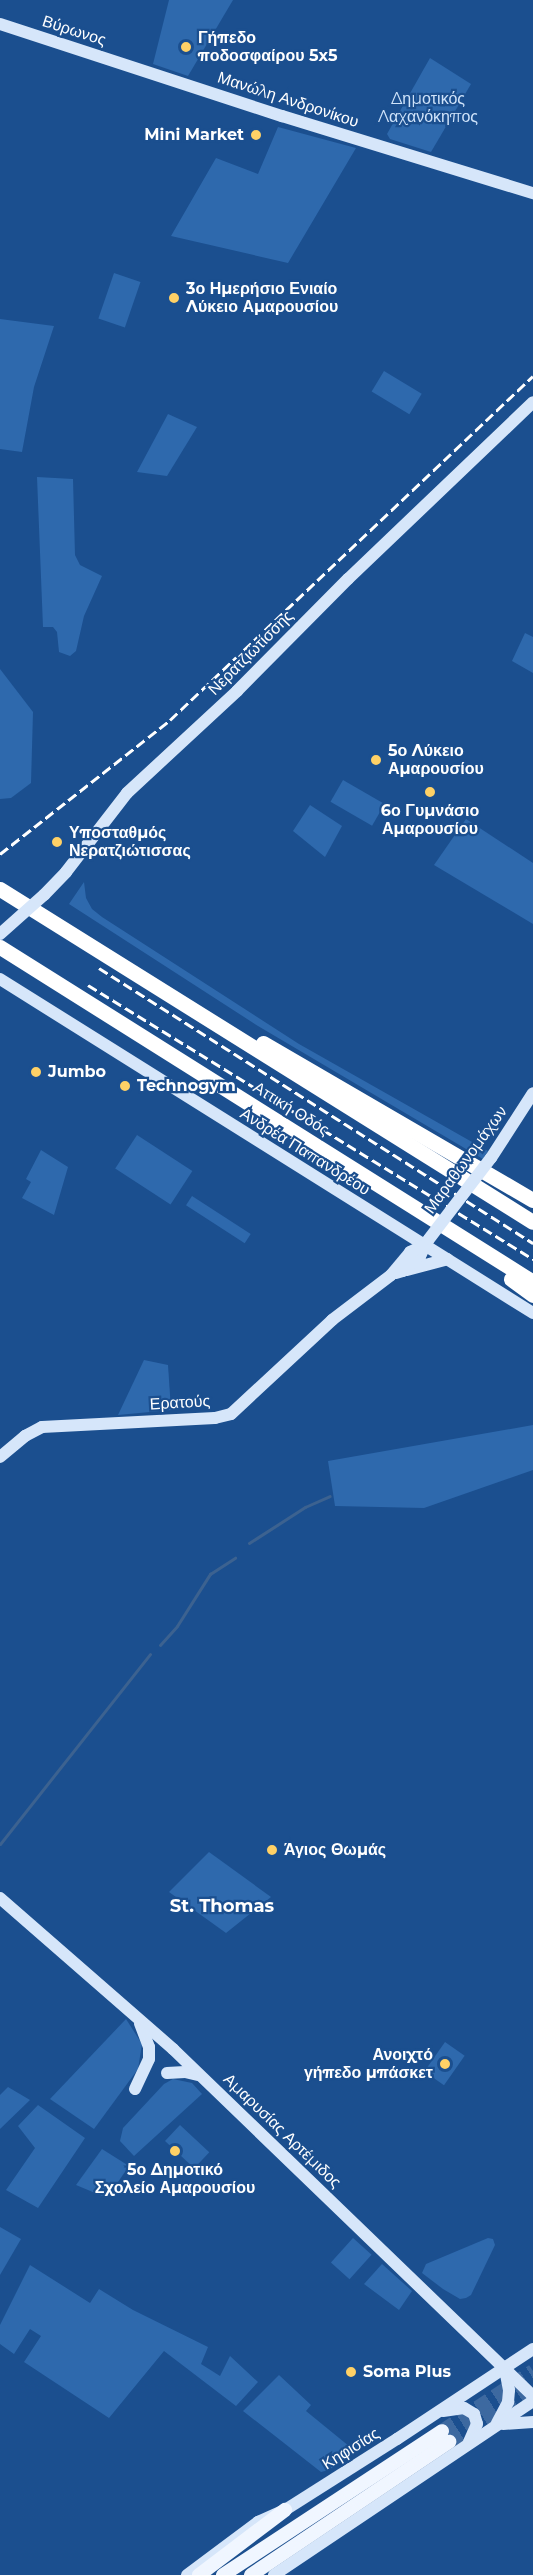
<!DOCTYPE html>
<html>
<head>
<meta charset="utf-8">
<style>
  body { margin:0 }
  #map { position:relative; width:533px; height:2575px; overflow:hidden; background:#1b4f8f; font-family:Montserrat,sans-serif }
  div>[style] { position:absolute }
  [style*='--x'] { left:calc(var(--x)*1px); top:calc(var(--y)*1px); width:calc(var(--w)*1px); rotate:calc(var(--a)*1deg) }
  .green>* { inset:0; background:#2e69ad; transform-origin:0 0 }
  .stream>* { height:3px; margin:-1.5px; padding:0 1.5px; transform-origin:1.5px; border-radius:1.5px; background:#3c6290 }
  .primary-tunnel>* { height:14px; margin-top:-7px; transform-origin:0; background:repeating-linear-gradient(90deg,#3d69a0 0 14px,transparent 0 21px) }
  .secondary>* { height:12px; margin:-6px; padding:0 6px; transform-origin:6px; border-radius:6px; background:#d6e6fa }
  .primary>* { height:14px; margin:-7px; padding:0 7px; transform-origin:7px; border-radius:7px; background:#f0f6ff }
  .highway>* { height:15px; margin:-7.5px; padding:0 7.5px; transform-origin:7.5px; border-radius:7.5px; background:#fff }
  .rail>* { height:3px; margin-top:-1.5px; transform-origin:0; background:repeating-linear-gradient(90deg,#fff 0 10px,transparent 0 14.5px) }
  .secondary-bridge>* { height:12px; margin:-6px; padding:0 6px; transform-origin:6px; border-radius:6px; background:#d6e6fa }
  .dots>* { width:16px; height:16px; translate:-50% -50%; box-sizing:border-box; border:3px solid #1b4f8f; border-radius:50% }
  span { translate:-50% -50%; white-space:nowrap; text-align:center; line-height:1.15; -webkit-text-stroke:4.5px #1b4f8f; paint-order:stroke }
  .street-label { font-size:16px; color:#fff }
  .poi-label { font-size:16px; color:#fff; font-weight:700 }
  .left { translate:0 -50%; text-align:left }
  .right { translate:-100% -50%; text-align:right }
  .park-label { font-size:16px; color:#cfe3fa }
  .neighbourhood-label { font-size:18px; color:#fff; font-weight:700 }
</style>
</head>
<body>
<div id="map">
  <div class="green">
    <i style="clip-path:polygon(169px 0,233px 0,188px 76px,153px 64px)"></i>
    <i style="clip-path:polygon(430px 58px,471px 84px,431px 152px,390px 139px,387px 134px)"></i>
    <i style="clip-path:polygon(278px 127px,356px 148px,288px 263px,171px 236px,216px 158px,258px 174px)"></i>
    <i style="left:114px;top:273px;width:28px;height:48px;rotate:19deg"></i>
    <i style="clip-path:polygon(0 319px,54px 326px,34px 387px,22px 452px,0 449px)"></i>
    <i style="left:384px;top:371px;width:44px;height:24px;rotate:31deg"></i>
    <i style="clip-path:polygon(168px 414px,197px 427px,167px 476px,137px 472px)"></i>
    <i style="clip-path:polygon(37px 477px,73px 479px,75px 555px,80px 565px,102px 576px,84px 616px,76px 651px,70px 656px,59px 652px,57px 632px,53px 627px,43px 627px)"></i>
    <i style="clip-path:polygon(525px 633px,533px 637px,533px 673px,512px 661px)"></i>
    <i style="clip-path:polygon(0 669px,33px 712px,31px 783px,11px 798px,0 799px)"></i>
    <i style="left:343px;top:780px;width:48px;height:25px;rotate:30deg"></i>
    <i style="clip-path:polygon(310px 805px,342px 826px,325px 857px,293px 831px)"></i>
    <i style="clip-path:polygon(466px 819px,533px 863px,533px 924px,434px 865px)"></i>
    <i style="clip-path:polygon(84px 882px,86px 898px,92px 909px,102px 917px,299px 1044px,488px 1151px,483px 1159px,258px 1026px,69px 904px)"></i>
    <i style="left:137px;top:1135px;width:66px;height:40px;rotate:33deg"></i>
    <i style="clip-path:polygon(41px 1150px,68px 1167px,54px 1215px,22px 1198px,31px 1182px,26px 1179px)"></i>
    <i style="left:192px;top:1196px;width:70px;height:11px;rotate:33deg"></i>
    <i style="clip-path:polygon(144px 1360px,168px 1365px,171px 1410px,118px 1415px)"></i>
    <i style="clip-path:polygon(533px 1425px,533px 1470px,424px 1508px,335px 1506px,328px 1461px)"></i>
    <i style="clip-path:polygon(209px 1852px,271px 1897px,226px 1933px,169px 1892px)"></i>
    <i style="clip-path:polygon(126px 2019px,142px 2044px,138px 2069px,94px 2129px,50px 2099px)"></i>
    <i style="left:445px;top:2042px;width:24px;height:36px;rotate:35deg"></i>
    <i style="clip-path:polygon(173px 2079px,192px 2083px,202px 2094px,134px 2156px,120px 2141px,123px 2128px,164px 2084px)"></i>
    <i style="clip-path:polygon(8px 2087px,30px 2100px,0 2129px,0 2095px)"></i>
    <i style="clip-path:polygon(38px 2105px,85px 2138px,38px 2208px,6px 2190px,35px 2148px,18px 2126px)"></i>
    <i style="left:180px;top:2125px;width:40px;height:22px;rotate:43deg"></i>
    <i style="clip-path:polygon(102px 2149px,129px 2166px,107px 2198px,76px 2185px)"></i>
    <i style="clip-path:polygon(0 2227px,21px 2239px,0 2275px)"></i>
    <i style="left:353px;top:2238px;width:25px;height:33px;rotate:42deg"></i>
    <i style="clip-path:polygon(488px 2238px,493px 2239px,495px 2245px,471px 2295px,466px 2298px,460px 2299px,443px 2289px,422px 2273px,426px 2264px)"></i>
    <i style="clip-path:polygon(382px 2264px,412px 2291px,399px 2310px,364px 2284px)"></i>
    <i style="clip-path:polygon(30px 2265px,90px 2303px,99px 2289px,133px 2310px,208px 2347px,201px 2364px,220px 2376px,230px 2356px,258px 2382px,236px 2406px,164px 2351px,109px 2418px,24px 2362px,41px 2336px,30px 2329px,14px 2354px,0 2344px,0 2325px)"></i>
    <i style="clip-path:polygon(279px 2375px,311px 2405px,306px 2411px,355px 2451px,329px 2470px,321px 2472px,243px 2411px)"></i>
  </div>
  <div class="stream">
    <i style="--x:249;--y:1543;--w:67;--a:-32.7"></i>
    <i style="--x:305;--y:1507;--w:27;--a:-24"></i>
    <i style="--x:160;--y:1645;--w:25;--a:-48"></i>
    <i style="--x:177;--y:1626;--w:62;--a:-57.6"></i>
    <i style="--x:210;--y:1574;--w:30;--a:-33"></i>
    <i style="--x:0;--y:1844;--w:242;--a:-51.7"></i>
  </div>
  <div class="primary-tunnel">
    <i style="--x:442;--y:2431;--w:109;--a:-33.4"></i>
    <i style="--x:449;--y:2442;--w:100;--a:-33.2"></i>
  </div>
  <div class="secondary">
    <i style="--x:0;--y:24;--w:297;--a:18.1"></i>
    <i style="--x:282;--y:116;--w:263;--a:17.1"></i>
    <i style="--x:44;--y:895;--w:32;--a:-46"></i>
    <i style="--x:66;--y:872;--w:100;--a:-52.3"></i>
    <i style="--x:127;--y:793;--w:150;--a:-42.8"></i>
    <i style="--x:237;--y:691;--w:158;--a:-45.3"></i>
    <i style="--x:348;--y:579;--w:256;--a:-43.7"></i>
    <i style="--x:0;--y:979;--w:629;--a:32.07"></i>
    <i style="--x:491;--y:1158;--w:77;--a:-57.1"></i>
    <i style="--x:407;--y:1270;--w:42;--a:-15"></i>
    <i style="--x:396;--y:1273;--w:7;--a:-16"></i>
    <i style="--x:403;--y:1271;--w:23;--a:-41"></i>
    <i style="--x:420;--y:1256;--w:18;--a:-63"></i>
    <i style="--x:0;--y:1457;--w:33;--a:-40"></i>
    <i style="--x:25;--y:1436;--w:19;--a:-28"></i>
    <i style="--x:42;--y:1427;--w:173;--a:-3"></i>
    <i style="--x:215;--y:1418;--w:16;--a:-14"></i>
    <i style="--x:231;--y:1414;--w:138;--a:-42.9"></i>
    <i style="--x:332;--y:1320;--w:74;--a:-37.3"></i>
    <i style="--x:391;--y:1275;--w:30;--a:-50"></i>
    <i style="--x:410;--y:1252;--w:17;--a:-25"></i>
    <i style="--x:0;--y:1898;--w:230;--a:41.1"></i>
    <i style="--x:173;--y:2049;--w:500;--a:43.95"></i>
    <i style="--x:167;--y:2073;--w:18;--a:-3"></i>
    <i style="--x:185;--y:2072;--w:13;--a:13"></i>
    <i style="--x:135;--y:2089;--w:33;--a:-65"></i>
    <i style="--x:149;--y:2059;--w:12;--a:-90"></i>
    <i style="--x:149;--y:2047;--w:25;--a:-111"></i>
    <i style="--x:443;--y:2411;--w:21;--a:-8"></i>
    <i style="--x:464;--y:2408;--w:12;--a:31"></i>
    <i style="--x:474;--y:2414;--w:10;--a:73"></i>
    <i style="--x:477;--y:2424;--w:20;--a:114"></i>
    <i style="--x:497;--y:2423;--w:24;--a:-62"></i>
    <i style="--x:508;--y:2402;--w:12;--a:-85"></i>
    <i style="--x:509;--y:2390;--w:21;--a:-101"></i>
    <i style="--x:503;--y:2424;--w:30;--a:-4"></i>
    <i style="--x:187;--y:2575;--w:89;--a:-36.7"></i>
    <i style="--x:258;--y:2522;--w:30;--a:-24"></i>
    <i style="--x:285;--y:2510;--w:133;--a:-32.4"></i>
    <i style="--x:397;--y:2439;--w:163;--a:-33.5"></i>
    <i style="--x:274;--y:2575;--w:312;--a:-33.9"></i>
  </div>
  <div class="primary">
    <i style="--x:199;--y:2575;--w:108;--a:-37.1"></i>
    <i style="--x:223;--y:2575;--w:262;--a:-33.3"></i>
    <i style="--x:251;--y:2575;--w:239;--a:-33.9"></i>
  </div>
  <div class="highway">
    <i style="--x:0;--y:889;--w:628;--a:32"></i>
    <i style="--x:0;--y:947;--w:630;--a:32.15"></i>
    <i style="--x:263;--y:1043;--w:312;--a:30.2"></i>
    <i style="--x:511;--y:1279;--w:27;--a:36"></i>
  </div>
  <div class="rail">
    <i style="--x:0;--y:854;--w:216;--a:-38.2"></i>
    <i style="--x:170;--y:720;--w:500;--a:-43.46"></i>
    <i style="--x:99;--y:968;--w:514;--a:32.36"></i>
    <i style="--x:88;--y:985;--w:523;--a:31.62"></i>
  </div>
  <div class="secondary-bridge">
    <i style="--x:0;--y:934;--w:59;--a:-41.6"></i>
    <i style="--x:429;--y:1239;--w:102;--a:-52.6"></i>
  </div>
  <div class="dots">
    <i style="left:186px;top:47px;background:#ffd166"></i>
    <i style="left:256px;top:135px;background:#ffd166"></i>
    <i style="left:174px;top:298px;background:#ffd166"></i>
    <i style="left:376px;top:760px;background:#ffd166"></i>
    <i style="left:430px;top:792px;background:#ffd166"></i>
    <i style="left:57px;top:842px;background:#ffd166"></i>
    <i style="left:36px;top:1072px;background:#ffd166"></i>
    <i style="left:125px;top:1086px;background:#ffd166"></i>
    <i style="left:272px;top:1850px;background:#ffd166"></i>
    <i style="left:445px;top:2064px;background:#ffd166"></i>
    <i style="left:175px;top:2151px;background:#ffd166"></i>
    <i style="left:351px;top:2372px;background:#ffd166"></i>
  </div>
  <div class="street-label">
    <span style="left:74px;top:31px;rotate:18deg">Βύρωνος</span>
    <span style="left:288px;top:100px;rotate:18deg">Μανώλη Ανδρονίκου</span>
    <span style="left:251px;top:653px;rotate:-45deg">Νερατζιωτίσσης</span>
    <span style="left:291px;top:1109px;rotate:32deg">Αττική Οδός</span>
    <span style="left:305px;top:1152px;rotate:32deg">Ανδρέα Παπανδρέου</span>
    <span style="left:466px;top:1160px;rotate:-54deg">Μαραθωνομάχων</span>
    <span style="left:180px;top:1403px;rotate:-3deg">Ερατούς</span>
    <span style="left:282px;top:2131px;rotate:44deg">Αμαρυσίας Αρτέμιδος</span>
    <span style="left:351px;top:2449px;rotate:-32deg">Κηφισίας</span>
  </div>
  <div class="poi-label">
    <span class="left" style="left:198px;top:47px">Γήπεδο<br>ποδοσφαίρου 5x5</span>
    <span class="right" style="left:244px;top:135px">Mini Market</span>
    <span class="left" style="left:186px;top:298px">3ο Ημερήσιο Ενιαίο<br>Λύκειο Αμαρουσίου</span>
    <span class="left" style="left:388px;top:760px">5ο Λύκειο<br>Αμαρουσίου</span>
    <span style="left:430px;top:820px">6ο Γυμνάσιο<br>Αμαρουσίου</span>
    <span class="left" style="left:69px;top:842px">Υποσταθμός<br>Νερατζιώτισσας</span>
    <span class="left" style="left:48px;top:1072px">Jumbo</span>
    <span class="left" style="left:137px;top:1086px">Technogym</span>
    <span class="left" style="left:284px;top:1850px">Άγιος Θωμάς</span>
    <span class="right" style="left:433px;top:2064px">Ανοιχτό<br>γήπεδο μπάσκετ</span>
    <span style="left:175px;top:2179px">5ο Δημοτικό<br>Σχολείο Αμαρουσίου</span>
    <span class="left" style="left:363px;top:2372px">Soma Plus</span>
  </div>
  <div class="park-label">
    <span style="left:428px;top:108px">Δημοτικός<br>Λαχανόκηπος</span>
  </div>
  <div class="neighbourhood-label">
    <span style="left:222px;top:1906px">St. Thomas</span>
  </div>
</div>
</body>
</html>
